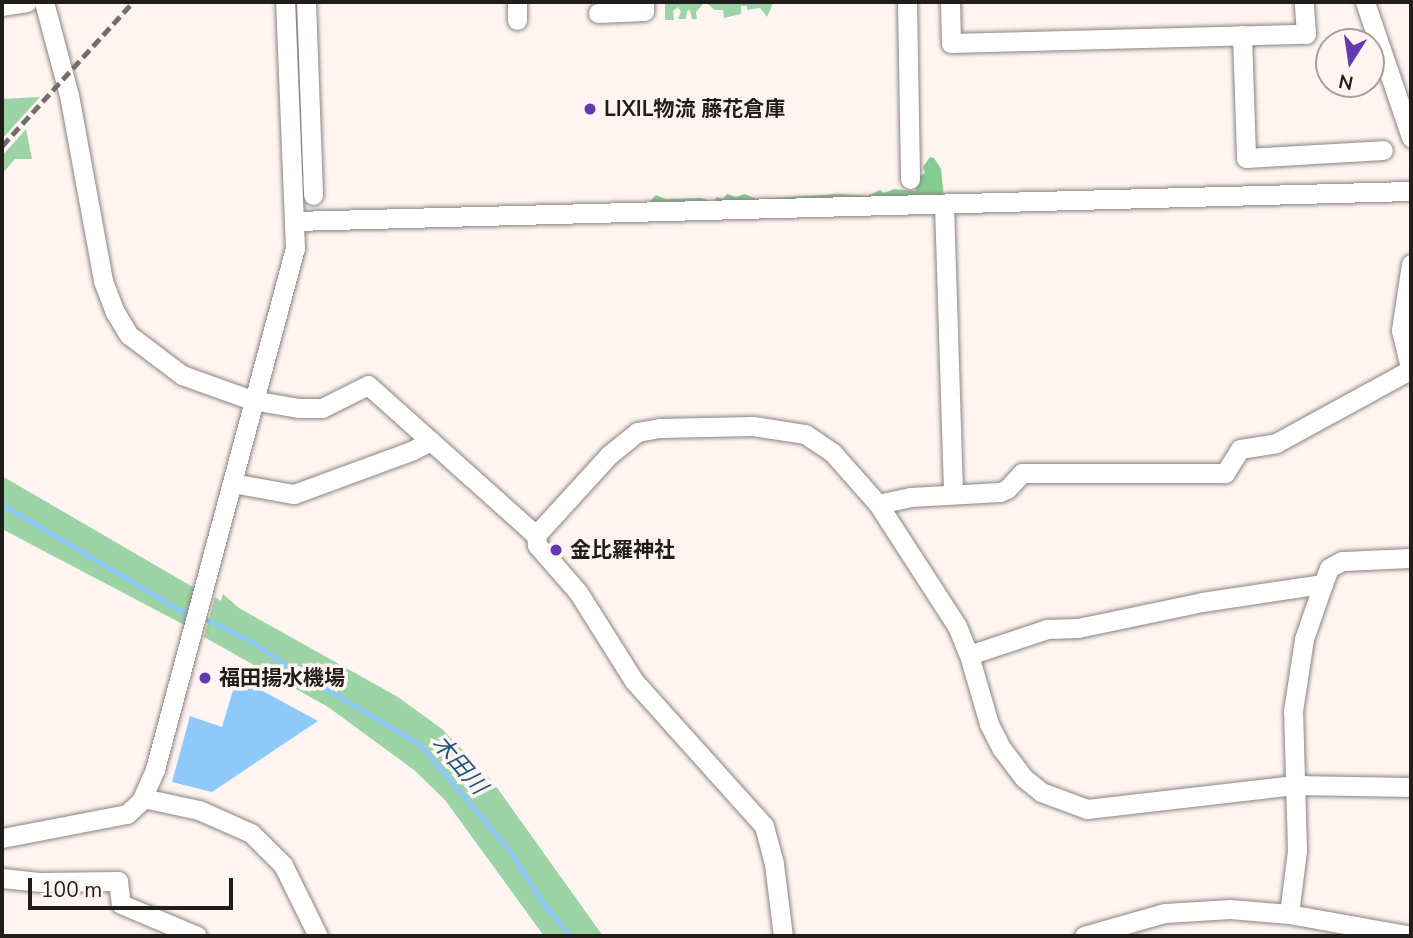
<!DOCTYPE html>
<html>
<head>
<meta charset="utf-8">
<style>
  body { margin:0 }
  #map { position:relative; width:1413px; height:938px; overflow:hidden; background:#fef5f2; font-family:"Nunito Sans","Noto Sans JP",sans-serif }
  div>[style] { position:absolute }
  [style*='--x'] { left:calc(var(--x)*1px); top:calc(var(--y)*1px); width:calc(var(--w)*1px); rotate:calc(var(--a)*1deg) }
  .green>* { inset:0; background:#9cd4a5 }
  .forest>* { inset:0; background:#83cd91 }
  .water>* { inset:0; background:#8fc9f9 }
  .stream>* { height:4.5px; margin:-2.25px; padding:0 2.25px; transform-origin:2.25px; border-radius:2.25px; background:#8fc9f9 }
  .roads { filter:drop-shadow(0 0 2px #8c827f) drop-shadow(0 0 2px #8c827f) }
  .minor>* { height:19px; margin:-9.5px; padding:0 9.5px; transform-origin:9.5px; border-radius:9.5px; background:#fff }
  .rail>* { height:4.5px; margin-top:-2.25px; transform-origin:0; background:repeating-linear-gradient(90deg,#726c6a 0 10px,transparent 0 15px) }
  .dots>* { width:19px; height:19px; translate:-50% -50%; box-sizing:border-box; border:4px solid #fef5f2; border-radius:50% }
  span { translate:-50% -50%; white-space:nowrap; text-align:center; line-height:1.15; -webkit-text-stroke:7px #fef5f2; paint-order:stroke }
  .poi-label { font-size:21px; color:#211d1b; font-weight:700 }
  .left { translate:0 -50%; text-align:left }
  .water-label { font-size:23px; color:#1e557c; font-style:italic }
  .frame { position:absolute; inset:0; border:4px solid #211d1b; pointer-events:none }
  .north { position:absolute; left:1315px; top:28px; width:70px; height:70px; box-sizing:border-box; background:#fef5f2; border:2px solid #a69f9c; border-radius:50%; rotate:192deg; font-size:19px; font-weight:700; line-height:28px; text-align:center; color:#211d1b }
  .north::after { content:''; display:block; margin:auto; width:24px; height:32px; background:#6438b0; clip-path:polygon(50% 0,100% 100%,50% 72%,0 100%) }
  .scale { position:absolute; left:28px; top:878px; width:205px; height:32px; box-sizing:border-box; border:4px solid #211d1b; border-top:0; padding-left:9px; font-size:21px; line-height:24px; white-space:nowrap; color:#211d1b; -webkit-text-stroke:5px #fef5f2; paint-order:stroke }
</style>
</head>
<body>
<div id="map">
  <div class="green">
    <i style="clip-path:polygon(665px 2px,779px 2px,773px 3px,767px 17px,760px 8px,747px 10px,747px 6px,741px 6px,741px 14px,724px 18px,723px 10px,715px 10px,705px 2px,696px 12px,697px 19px,692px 19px,690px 10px,687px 11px,686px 19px,678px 19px,681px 12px,678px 7px,673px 11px,674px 20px,665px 20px)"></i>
    <i style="clip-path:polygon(40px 97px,2px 139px,4px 114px,2px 99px)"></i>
    <i style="clip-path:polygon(26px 129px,32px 159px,15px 159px,2px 174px,2px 156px)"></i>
    <i style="clip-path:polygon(2px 476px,198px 590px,190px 628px,2px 529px)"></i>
    <i style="clip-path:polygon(223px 594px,239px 608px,398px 697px,442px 729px,493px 782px,603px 936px,544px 936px,445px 800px,414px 770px,328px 707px,204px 637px,215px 597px,221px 601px)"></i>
  </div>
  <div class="forest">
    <i style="clip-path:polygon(930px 157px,934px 158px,941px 169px,944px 198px,647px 204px,656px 195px,666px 199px,701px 198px,713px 202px,717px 197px,723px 199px,727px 194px,736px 197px,745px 194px,757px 199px,838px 194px,868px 196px,880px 190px,884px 193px,894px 189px,915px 191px,919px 177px,925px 173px,923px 167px)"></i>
  </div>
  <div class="water">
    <i style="clip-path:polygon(237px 677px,318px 721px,212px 792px,172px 782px,190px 716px,222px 727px)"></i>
  </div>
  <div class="stream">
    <i style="--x:2;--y:504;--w:219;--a:30.8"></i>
    <i style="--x:208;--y:620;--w:50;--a:26.1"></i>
    <i style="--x:253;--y:642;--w:38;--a:35"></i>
    <i style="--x:284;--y:664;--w:158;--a:30.5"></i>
    <i style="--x:420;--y:744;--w:140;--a:49.9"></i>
    <i style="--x:510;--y:851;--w:64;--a:57.1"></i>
    <i style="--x:545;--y:905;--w:40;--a:50"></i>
  </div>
  <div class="roads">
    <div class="minor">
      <i style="--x:44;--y:2;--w:96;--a:75"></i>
      <i style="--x:69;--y:95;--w:189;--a:79.6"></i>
      <i style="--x:103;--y:281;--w:33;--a:69"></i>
      <i style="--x:115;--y:312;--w:27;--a:59"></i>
      <i style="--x:129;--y:335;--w:66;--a:37"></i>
      <i style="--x:182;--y:375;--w:74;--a:19.7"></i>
      <i style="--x:252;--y:400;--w:48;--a:9.7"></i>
      <i style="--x:299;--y:408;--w:23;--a:0"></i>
      <i style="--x:322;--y:408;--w:51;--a:-26.6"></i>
      <i style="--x:368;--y:385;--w:225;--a:41.8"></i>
      <i style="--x:536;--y:535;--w:10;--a:84"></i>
      <i style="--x:537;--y:545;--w:62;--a:48.9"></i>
      <i style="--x:578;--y:592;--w:105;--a:57.8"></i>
      <i style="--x:634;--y:681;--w:195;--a:48.1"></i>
      <i style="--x:764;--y:826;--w:39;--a:75"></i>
      <i style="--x:774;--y:864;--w:73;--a:82.9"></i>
      <i style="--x:306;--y:2;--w:193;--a:87.9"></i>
      <i style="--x:517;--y:2;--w:18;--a:90"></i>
      <i style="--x:907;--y:2;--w:177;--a:89"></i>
      <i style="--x:950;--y:2;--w:41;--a:88.6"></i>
      <i style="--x:951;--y:43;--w:355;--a:-1.5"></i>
      <i style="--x:1306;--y:34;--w:32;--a:-94"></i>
      <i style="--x:1365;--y:2;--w:143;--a:71.2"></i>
      <i style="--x:2;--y:6;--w:25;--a:-9"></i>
      <i style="--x:598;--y:13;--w:46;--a:-2.5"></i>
      <i style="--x:644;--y:11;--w:9;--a:-90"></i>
      <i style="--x:1242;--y:35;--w:123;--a:88.1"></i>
      <i style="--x:1246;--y:158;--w:137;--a:-3.3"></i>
      <i style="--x:944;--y:205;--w:289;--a:88.2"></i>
      <i style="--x:294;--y:221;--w:1117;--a:-1.54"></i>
      <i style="--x:1411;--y:264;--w:67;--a:98.6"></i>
      <i style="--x:1401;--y:330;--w:43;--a:76.6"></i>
      <i style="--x:232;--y:483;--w:63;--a:10.1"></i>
      <i style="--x:294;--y:494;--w:125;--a:-20.2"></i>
      <i style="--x:411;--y:451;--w:22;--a:-27"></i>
      <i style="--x:878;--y:504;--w:33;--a:-12"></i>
      <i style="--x:910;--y:497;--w:90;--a:-3.2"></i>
      <i style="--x:1000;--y:492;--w:8;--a:-23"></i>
      <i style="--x:1007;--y:489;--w:22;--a:-47"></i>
      <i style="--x:1022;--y:473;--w:203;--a:0"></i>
      <i style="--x:1225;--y:473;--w:28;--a:-58"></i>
      <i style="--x:1240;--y:449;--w:36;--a:-9"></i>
      <i style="--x:1276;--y:443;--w:153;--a:-28.6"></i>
      <i style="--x:536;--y:535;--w:108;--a:-47.6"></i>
      <i style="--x:609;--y:455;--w:36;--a:-39"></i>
      <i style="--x:637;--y:432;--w:23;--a:-10"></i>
      <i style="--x:660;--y:428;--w:93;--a:-1.2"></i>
      <i style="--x:753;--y:426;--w:53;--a:8.7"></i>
      <i style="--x:805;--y:434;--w:32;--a:34"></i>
      <i style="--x:832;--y:452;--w:69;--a:48.5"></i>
      <i style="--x:878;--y:504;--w:145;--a:57.1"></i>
      <i style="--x:957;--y:626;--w:31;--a:68"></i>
      <i style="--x:969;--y:655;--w:72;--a:73.8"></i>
      <i style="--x:989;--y:724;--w:28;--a:63"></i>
      <i style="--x:1002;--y:749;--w:36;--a:53"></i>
      <i style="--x:1024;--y:778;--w:22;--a:39"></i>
      <i style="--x:1041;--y:792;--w:49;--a:20.3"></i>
      <i style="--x:1087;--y:809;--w:207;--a:-6.6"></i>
      <i style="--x:1293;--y:785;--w:118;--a:1"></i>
      <i style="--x:969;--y:655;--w:82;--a:-18.4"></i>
      <i style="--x:1047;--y:629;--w:31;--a:-2"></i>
      <i style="--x:1078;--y:628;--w:127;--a:-11.8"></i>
      <i style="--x:1202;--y:602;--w:122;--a:-8.5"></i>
      <i style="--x:143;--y:798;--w:57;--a:12.1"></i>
      <i style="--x:199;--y:810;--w:57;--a:23.9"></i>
      <i style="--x:251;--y:833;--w:45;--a:45"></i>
      <i style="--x:283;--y:865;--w:79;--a:63.8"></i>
      <i style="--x:2;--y:838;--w:127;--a:-10.9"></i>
      <i style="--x:127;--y:814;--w:19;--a:-43"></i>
      <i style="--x:141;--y:801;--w:35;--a:-66"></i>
      <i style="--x:155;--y:769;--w:539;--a:-74.96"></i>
      <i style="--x:295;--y:248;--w:246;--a:-92.3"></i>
      <i style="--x:2;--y:878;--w:39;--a:6"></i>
      <i style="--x:41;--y:882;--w:77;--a:-0.7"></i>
      <i style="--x:118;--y:881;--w:23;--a:83"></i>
      <i style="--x:121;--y:904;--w:82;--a:22.8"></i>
      <i style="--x:1289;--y:914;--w:64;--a:-82.8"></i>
      <i style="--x:1297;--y:851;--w:140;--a:-91.6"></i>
      <i style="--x:1293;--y:711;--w:73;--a:-81.3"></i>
      <i style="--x:1304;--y:639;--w:58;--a:-70.9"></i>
      <i style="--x:1323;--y:584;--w:17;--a:-69"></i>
      <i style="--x:1329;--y:568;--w:15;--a:-28"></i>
      <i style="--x:1342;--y:561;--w:69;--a:-2.5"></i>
      <i style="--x:1084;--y:936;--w:84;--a:-15.9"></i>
      <i style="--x:1165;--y:913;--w:65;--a:-3.5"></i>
      <i style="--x:1230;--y:909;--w:59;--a:4.8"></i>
      <i style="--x:1289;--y:914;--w:124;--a:10.2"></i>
    </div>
  </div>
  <div class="rail">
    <i style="--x:2;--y:146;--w:195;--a:-47.7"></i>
  </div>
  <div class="dots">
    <i style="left:590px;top:109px;background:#6438b0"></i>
    <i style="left:556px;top:550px;background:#6438b0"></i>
    <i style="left:205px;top:678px;background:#6438b0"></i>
  </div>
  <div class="poi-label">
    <span class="left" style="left:604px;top:109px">LIXIL物流 藤花倉庫</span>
    <span class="left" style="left:570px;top:550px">金比羅神社</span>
    <span class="left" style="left:219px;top:678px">福田揚水機場</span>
  </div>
  <div class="water-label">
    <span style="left:459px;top:765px;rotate:49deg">木田川</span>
  </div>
  <div class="frame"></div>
  <div class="north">N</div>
  <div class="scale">100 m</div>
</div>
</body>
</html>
